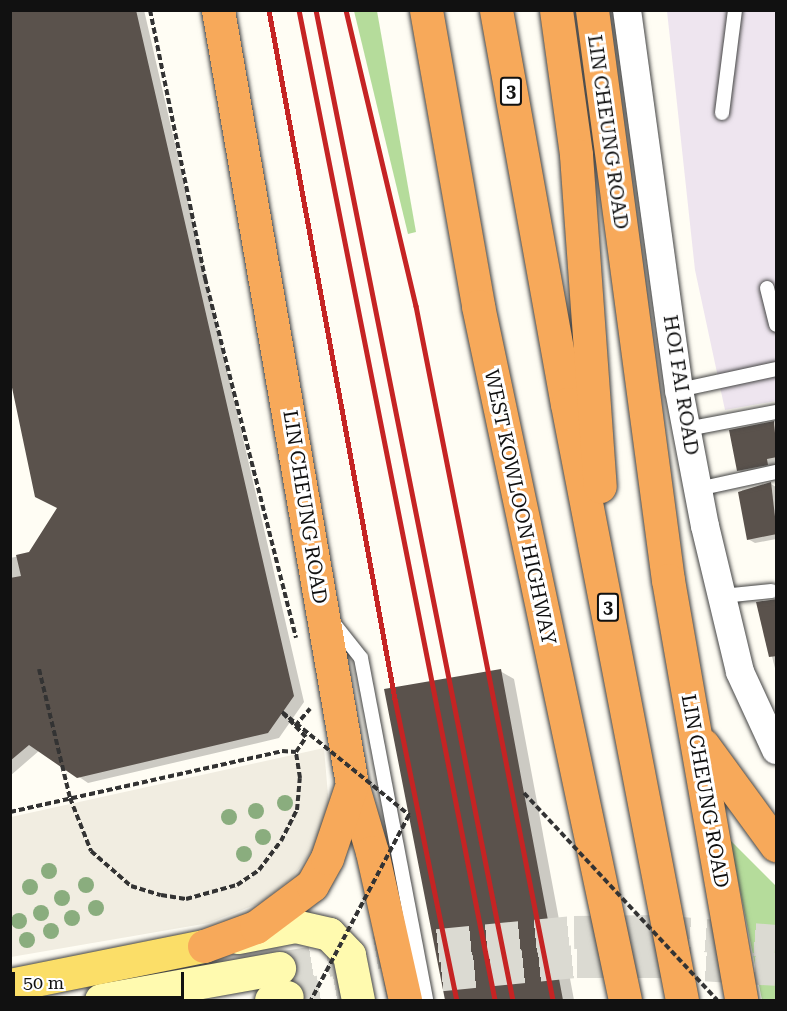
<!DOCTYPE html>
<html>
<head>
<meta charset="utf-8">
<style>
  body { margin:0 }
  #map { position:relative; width:787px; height:1011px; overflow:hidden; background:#fffdf4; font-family:"Roboto Serif",serif }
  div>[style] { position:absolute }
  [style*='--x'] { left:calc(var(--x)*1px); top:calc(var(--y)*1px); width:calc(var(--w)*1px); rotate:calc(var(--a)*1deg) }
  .industrial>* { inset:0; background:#eee5ef }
  .forest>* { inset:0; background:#b5dc9b }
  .plaza>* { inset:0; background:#f1ede1 }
  .shadow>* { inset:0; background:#0003 }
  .building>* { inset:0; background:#5a524c }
  .secondary-tunnel>* { height:33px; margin-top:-16.5px; transform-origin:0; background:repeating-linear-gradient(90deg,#dbdad2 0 33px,transparent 0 49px) }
  .path>* { height:4px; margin-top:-2px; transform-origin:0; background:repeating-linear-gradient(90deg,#333 0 6px,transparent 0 9px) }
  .roads { filter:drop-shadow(0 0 2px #444) drop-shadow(0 0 2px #444) }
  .lane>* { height:14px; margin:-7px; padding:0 7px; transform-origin:7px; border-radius:7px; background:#fff }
  .street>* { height:28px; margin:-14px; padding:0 14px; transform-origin:14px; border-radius:14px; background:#fff }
  .secondary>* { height:33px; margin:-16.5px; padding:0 16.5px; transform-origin:16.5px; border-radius:16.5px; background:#fffaaf }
  .primary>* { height:33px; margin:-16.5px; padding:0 16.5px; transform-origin:16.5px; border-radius:16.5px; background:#fbde68 }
  .highway>* { height:33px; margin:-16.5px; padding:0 16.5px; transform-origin:16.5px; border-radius:16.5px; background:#f7a95a }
  .rail>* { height:4.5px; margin:-2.25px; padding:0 2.25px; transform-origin:2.25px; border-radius:2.25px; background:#c52424 }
  .path-bridge>* { height:4px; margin-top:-2px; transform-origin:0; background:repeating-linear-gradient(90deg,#333 0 6px,transparent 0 9px) }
  .trees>* { width:16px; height:16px; margin:-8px; border-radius:50%; background:#8aad7e }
  span { translate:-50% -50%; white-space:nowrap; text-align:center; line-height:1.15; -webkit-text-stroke:6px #fff; paint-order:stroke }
  .shield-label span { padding:2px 4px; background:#fff; border:2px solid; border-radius:4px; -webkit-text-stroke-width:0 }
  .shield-label { font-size:18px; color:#111; font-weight:700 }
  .street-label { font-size:20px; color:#111 }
  .frame { position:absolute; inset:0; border:12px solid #111; pointer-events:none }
  .scale { position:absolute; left:12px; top:972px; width:172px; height:27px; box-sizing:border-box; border:3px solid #111; border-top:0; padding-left:8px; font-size:18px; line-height:21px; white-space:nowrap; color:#111; -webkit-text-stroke:4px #fff; paint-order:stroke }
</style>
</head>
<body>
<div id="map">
  <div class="industrial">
    <i style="clip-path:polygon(667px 11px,776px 11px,776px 401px,725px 410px,695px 270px)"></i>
  </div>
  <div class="forest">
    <i style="clip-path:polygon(354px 11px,377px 11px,416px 232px,408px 234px)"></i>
    <i style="clip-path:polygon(730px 840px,776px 886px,776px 1000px,762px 1000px)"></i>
  </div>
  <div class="plaza">
    <i style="clip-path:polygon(324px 748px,329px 807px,313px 849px,292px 878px,262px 902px,209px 923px,11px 957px,11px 817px)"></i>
  </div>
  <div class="shadow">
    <i style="clip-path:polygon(10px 10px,144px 10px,304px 702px,279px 738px,88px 783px,40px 750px,10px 776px,10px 558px,30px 554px,59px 508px)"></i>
    <i style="clip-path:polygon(774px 423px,776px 467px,744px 474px,738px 470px)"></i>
    <i style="clip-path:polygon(771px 484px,776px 487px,776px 539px,755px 543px,748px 539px,742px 490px)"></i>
    <i style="clip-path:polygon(776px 600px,776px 672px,758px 603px)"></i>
    <i style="clip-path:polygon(500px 671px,514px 679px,574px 1000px,447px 1000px,386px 691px)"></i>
  </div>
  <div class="building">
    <i style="clip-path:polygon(10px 10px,136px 10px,294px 696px,268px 733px,77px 778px,29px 745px,10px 761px,10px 578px,21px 576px,16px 555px,29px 552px,57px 508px,35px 497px,10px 378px)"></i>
    <i style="clip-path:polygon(774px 421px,777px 457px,767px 459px,768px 465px,737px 471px,729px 430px)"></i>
    <i style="clip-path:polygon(771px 482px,777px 534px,747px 540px,738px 492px)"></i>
    <i style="clip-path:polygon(777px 599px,777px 656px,769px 657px,756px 602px)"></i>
    <i style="clip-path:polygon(501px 669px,524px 793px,563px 1000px,445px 1000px,384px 689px)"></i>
  </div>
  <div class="secondary-tunnel">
    <i style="--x:279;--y:968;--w:111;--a:-9.3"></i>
    <i style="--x:389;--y:950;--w:186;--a:-5.6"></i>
    <i style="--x:574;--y:932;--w:83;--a:-0.7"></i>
    <i style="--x:657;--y:931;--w:119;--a:4.8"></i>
    <i style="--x:287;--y:997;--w:108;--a:-9.6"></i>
    <i style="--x:393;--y:979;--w:185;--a:-5.6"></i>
    <i style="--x:577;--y:961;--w:80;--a:0"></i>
    <i style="--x:657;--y:961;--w:119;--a:3.8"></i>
  </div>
  <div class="path">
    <i style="--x:150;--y:10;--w:274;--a:78.4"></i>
    <i style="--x:205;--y:278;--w:371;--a:75.8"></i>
    <i style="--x:39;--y:669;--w:133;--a:76.5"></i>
    <i style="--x:70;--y:798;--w:57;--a:68.4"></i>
    <i style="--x:91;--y:851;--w:53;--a:41.2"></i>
    <i style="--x:131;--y:886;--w:31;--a:17"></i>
    <i style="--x:161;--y:895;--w:25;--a:9"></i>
    <i style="--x:186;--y:899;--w:53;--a:-15.4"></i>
    <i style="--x:237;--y:885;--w:27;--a:-34"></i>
    <i style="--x:259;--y:870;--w:36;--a:-53"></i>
    <i style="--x:281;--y:841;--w:35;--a:-63"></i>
    <i style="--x:297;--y:810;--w:32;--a:-85"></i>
    <i style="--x:300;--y:778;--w:26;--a:-99"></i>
    <i style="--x:296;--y:752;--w:18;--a:-56"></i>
    <i style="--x:306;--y:737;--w:35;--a:-134"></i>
    <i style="--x:295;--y:726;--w:23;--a:-49"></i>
    <i style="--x:10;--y:812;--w:279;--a:-12.6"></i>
    <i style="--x:282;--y:751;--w:14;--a:4"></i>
  </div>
  <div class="roads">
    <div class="lane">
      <i style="--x:722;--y:113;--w:104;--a:-82.8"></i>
      <i style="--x:767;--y:288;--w:38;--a:76"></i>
      <i style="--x:679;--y:390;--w:99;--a:-12.2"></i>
      <i style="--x:687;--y:429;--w:91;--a:-10.8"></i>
      <i style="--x:698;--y:489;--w:80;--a:-12.3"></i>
      <i style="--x:722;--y:596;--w:50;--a:-5.7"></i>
      <i style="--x:331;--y:620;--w:48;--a:51.7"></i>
      <i style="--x:361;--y:658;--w:348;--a:79.2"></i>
    </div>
    <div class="street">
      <i style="--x:627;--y:10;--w:384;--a:82.2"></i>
      <i style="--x:679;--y:390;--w:138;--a:79.2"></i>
      <i style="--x:705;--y:526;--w:150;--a:76.5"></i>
      <i style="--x:740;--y:672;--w:86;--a:65.2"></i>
    </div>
    <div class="secondary">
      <i style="--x:238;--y:937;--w:58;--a:-10.9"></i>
      <i style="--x:295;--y:926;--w:35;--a:13"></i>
      <i style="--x:329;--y:934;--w:29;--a:46"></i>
      <i style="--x:349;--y:955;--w:46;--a:78.7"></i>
      <i style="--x:101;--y:1000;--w:181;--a:-10.2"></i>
      <i style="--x:271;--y:1000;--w:16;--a:-11"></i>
    </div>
    <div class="primary">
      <i style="--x:10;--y:985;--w:198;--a:-11.4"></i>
    </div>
    <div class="highway">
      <i style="--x:218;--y:10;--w:786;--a:80.18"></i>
      <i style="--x:352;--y:784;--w:71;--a:73.6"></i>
      <i style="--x:372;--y:852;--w:152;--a:77.4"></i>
      <i style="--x:426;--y:10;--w:301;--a:80"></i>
      <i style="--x:478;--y:306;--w:709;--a:78.04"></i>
      <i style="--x:496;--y:10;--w:400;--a:79.8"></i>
      <i style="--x:567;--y:404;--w:607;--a:79.08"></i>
      <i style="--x:556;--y:10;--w:146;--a:82.1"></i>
      <i style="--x:576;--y:155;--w:332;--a:85.9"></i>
      <i style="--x:592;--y:10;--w:575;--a:82.41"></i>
      <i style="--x:668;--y:580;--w:426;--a:80.1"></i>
      <i style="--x:703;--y:745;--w:124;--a:53.9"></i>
      <i style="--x:204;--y:946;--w:55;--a:-20.1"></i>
      <i style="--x:256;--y:927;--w:70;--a:-36.9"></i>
      <i style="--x:312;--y:885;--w:31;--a:-61"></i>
      <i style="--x:327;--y:858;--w:78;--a:-71.3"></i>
    </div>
  </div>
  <div class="rail">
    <i style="--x:269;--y:10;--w:700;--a:79.64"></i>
    <i style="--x:395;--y:699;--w:307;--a:78.4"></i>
    <i style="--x:299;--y:10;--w:1009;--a:78.8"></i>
    <i style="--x:316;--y:10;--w:1009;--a:78.75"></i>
    <i style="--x:346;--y:10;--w:304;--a:76.7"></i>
    <i style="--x:416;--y:306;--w:707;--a:78.83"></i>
  </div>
  <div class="path-bridge">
    <i style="--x:282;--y:712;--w:164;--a:39"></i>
    <i style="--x:409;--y:815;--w:209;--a:117.9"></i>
    <i style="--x:524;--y:793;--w:283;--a:47"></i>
  </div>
  <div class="trees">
    <i style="left:285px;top:803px"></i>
    <i style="left:256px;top:811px"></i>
    <i style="left:229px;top:817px"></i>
    <i style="left:263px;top:837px"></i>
    <i style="left:244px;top:854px"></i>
    <i style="left:49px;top:871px"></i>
    <i style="left:86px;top:885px"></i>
    <i style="left:30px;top:887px"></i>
    <i style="left:62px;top:898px"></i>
    <i style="left:96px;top:908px"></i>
    <i style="left:41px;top:913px"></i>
    <i style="left:72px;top:918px"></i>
    <i style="left:19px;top:921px"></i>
    <i style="left:51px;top:931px"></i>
    <i style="left:27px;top:940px"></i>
  </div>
  <div class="shield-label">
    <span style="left:511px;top:91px">3</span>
    <span style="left:608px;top:607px">3</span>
  </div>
  <div class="street-label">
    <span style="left:608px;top:132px;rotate:82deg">LIN CHEUNG ROAD</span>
    <span style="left:681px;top:385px;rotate:81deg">HOI FAI ROAD</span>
    <span style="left:305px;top:507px;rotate:81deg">LIN CHEUNG ROAD</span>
    <span style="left:520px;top:507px;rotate:78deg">WEST KOWLOON HIGHWAY</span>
    <span style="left:705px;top:791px;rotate:80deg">LIN CHEUNG ROAD</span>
  </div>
  <div class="frame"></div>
  <div class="scale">50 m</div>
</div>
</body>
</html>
